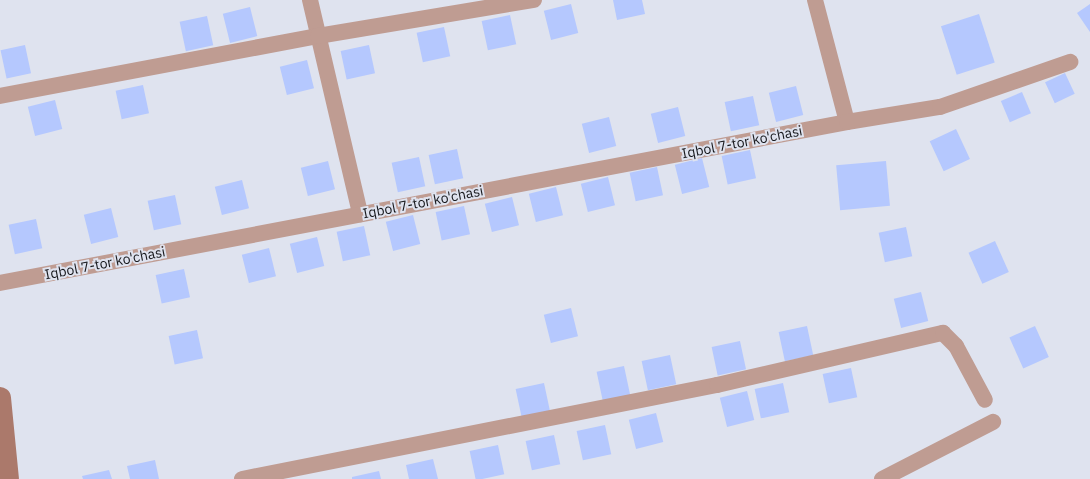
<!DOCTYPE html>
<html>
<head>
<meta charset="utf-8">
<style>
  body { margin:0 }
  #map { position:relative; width:1090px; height:479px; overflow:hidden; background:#dfe3ef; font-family:"IBM Plex Sans",sans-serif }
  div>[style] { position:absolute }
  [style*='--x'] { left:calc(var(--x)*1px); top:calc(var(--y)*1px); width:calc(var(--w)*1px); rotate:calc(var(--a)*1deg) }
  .building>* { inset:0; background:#b5c8fe; transform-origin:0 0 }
  .street>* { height:16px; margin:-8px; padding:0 8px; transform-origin:8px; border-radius:8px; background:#bf9c92 }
  .secondary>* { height:22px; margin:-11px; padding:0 11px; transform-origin:11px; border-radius:11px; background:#ab796b }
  span { translate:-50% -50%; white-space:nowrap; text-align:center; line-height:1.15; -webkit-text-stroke:4px #dfe3ef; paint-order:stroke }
  .street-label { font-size:14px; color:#16171b }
</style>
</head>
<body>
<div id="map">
  <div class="building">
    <i style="clip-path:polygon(613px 0,642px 0,645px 14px,617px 20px)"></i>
    <i style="left:571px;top:4px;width:30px;height:28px;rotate:76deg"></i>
    <i style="clip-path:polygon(1090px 4px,1090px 32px,1077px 13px)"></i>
    <i style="left:250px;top:7px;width:30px;height:28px;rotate:76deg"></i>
    <i style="left:979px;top:14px;width:51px;height:40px;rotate:72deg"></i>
    <i style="left:510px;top:15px;width:30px;height:29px;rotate:78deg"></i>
    <i style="left:207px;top:16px;width:30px;height:28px;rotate:78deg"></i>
    <i style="left:444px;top:27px;width:30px;height:28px;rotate:78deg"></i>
    <i style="left:25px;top:45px;width:29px;height:25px;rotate:78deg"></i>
    <i style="left:369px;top:45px;width:29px;height:29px;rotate:78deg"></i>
    <i style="left:307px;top:60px;width:29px;height:28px;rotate:76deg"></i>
    <i style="left:1065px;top:73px;width:23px;height:22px;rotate:65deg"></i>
    <i style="left:143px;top:85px;width:29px;height:28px;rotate:78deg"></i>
    <i style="left:796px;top:86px;width:30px;height:28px;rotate:76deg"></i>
    <i style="left:1022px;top:92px;width:23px;height:23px;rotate:67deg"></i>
    <i style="left:753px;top:96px;width:30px;height:29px;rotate:78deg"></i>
    <i style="left:55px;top:100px;width:30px;height:28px;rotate:76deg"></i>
    <i style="left:678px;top:107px;width:30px;height:28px;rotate:76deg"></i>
    <i style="left:609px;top:117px;width:30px;height:28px;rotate:76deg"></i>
    <i style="left:956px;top:129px;width:33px;height:29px;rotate:65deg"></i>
    <i style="left:457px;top:149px;width:30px;height:29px;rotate:78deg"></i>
    <i style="left:750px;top:150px;width:29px;height:29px;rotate:78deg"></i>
    <i style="left:419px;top:157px;width:30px;height:28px;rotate:78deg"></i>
    <i style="left:702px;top:158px;width:30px;height:28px;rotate:76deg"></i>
    <i style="left:328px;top:161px;width:29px;height:28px;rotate:76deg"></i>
    <i style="left:886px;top:161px;width:45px;height:50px;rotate:85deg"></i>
    <i style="left:657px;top:167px;width:29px;height:28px;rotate:78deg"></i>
    <i style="left:608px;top:177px;width:29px;height:28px;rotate:76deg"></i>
    <i style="left:242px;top:180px;width:29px;height:28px;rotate:76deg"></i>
    <i style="left:556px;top:187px;width:29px;height:28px;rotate:76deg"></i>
    <i style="left:175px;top:195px;width:30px;height:28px;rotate:78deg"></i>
    <i style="left:512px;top:197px;width:29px;height:28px;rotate:76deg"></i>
    <i style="left:464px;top:206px;width:29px;height:29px;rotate:78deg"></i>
    <i style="left:111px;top:208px;width:30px;height:28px;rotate:76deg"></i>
    <i style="left:413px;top:215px;width:30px;height:28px;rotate:76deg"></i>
    <i style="left:36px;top:219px;width:30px;height:28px;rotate:78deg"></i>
    <i style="left:364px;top:226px;width:30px;height:28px;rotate:78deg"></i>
    <i style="left:906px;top:227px;width:30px;height:28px;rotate:78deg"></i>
    <i style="left:317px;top:237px;width:30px;height:28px;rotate:76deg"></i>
    <i style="left:995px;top:241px;width:34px;height:29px;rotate:66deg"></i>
    <i style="left:269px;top:248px;width:29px;height:28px;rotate:76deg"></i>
    <i style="left:184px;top:269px;width:29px;height:29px;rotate:78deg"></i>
    <i style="left:921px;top:292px;width:30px;height:28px;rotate:76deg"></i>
    <i style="left:571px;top:308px;width:29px;height:28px;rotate:76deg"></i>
    <i style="left:807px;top:326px;width:30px;height:29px;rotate:78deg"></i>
    <i style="left:1035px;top:326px;width:34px;height:28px;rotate:66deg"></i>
    <i style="left:197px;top:330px;width:29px;height:29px;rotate:78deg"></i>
    <i style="left:740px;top:341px;width:29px;height:29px;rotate:78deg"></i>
    <i style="left:670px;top:355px;width:30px;height:29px;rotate:78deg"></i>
    <i style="left:624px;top:366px;width:30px;height:28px;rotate:78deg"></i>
    <i style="left:851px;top:368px;width:30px;height:29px;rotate:78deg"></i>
    <i style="left:544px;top:383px;width:30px;height:29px;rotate:78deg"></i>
    <i style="left:783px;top:383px;width:30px;height:29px;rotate:78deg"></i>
    <i style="left:747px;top:391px;width:30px;height:28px;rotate:76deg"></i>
    <i style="left:656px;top:413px;width:30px;height:28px;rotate:76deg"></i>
    <i style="left:605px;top:425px;width:30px;height:29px;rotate:78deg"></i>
    <i style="left:554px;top:435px;width:30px;height:29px;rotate:78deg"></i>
    <i style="left:498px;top:445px;width:30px;height:29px;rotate:78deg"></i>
    <i style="clip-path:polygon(433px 459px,438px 479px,409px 479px,406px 465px)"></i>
    <i style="clip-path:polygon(155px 460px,159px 479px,130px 479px,127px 466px)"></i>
    <i style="clip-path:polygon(109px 470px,112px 479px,83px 479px,82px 476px)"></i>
    <i style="clip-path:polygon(379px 471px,381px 479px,352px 479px,352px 477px)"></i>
  </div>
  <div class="street">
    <i style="--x:310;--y:0;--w:220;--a:76.8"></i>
    <i style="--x:815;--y:0;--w:126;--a:75.3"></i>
    <i style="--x:0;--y:96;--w:324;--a:-10.7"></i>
    <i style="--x:318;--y:36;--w:219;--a:-9.5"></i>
    <i style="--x:0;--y:283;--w:862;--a:-10.76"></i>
    <i style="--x:847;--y:122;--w:94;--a:-9.2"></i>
    <i style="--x:940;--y:107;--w:138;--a:-19.1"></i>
    <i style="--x:242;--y:479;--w:484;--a:-11.2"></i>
    <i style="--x:717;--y:385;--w:232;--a:-13"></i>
    <i style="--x:943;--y:333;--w:18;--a:45"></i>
    <i style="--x:956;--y:346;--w:61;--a:61.8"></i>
    <i style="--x:882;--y:479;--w:125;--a:-27.2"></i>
  </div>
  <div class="secondary">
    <i style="--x:0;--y:398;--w:81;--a:84.4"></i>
  </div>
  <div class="street-label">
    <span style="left:742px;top:142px;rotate:-11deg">Iqbol 7-tor ko'chasi</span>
    <span style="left:423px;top:202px;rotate:-11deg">Iqbol 7-tor ko'chasi</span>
    <span style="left:105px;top:263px;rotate:-11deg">Iqbol 7-tor ko'chasi</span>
  </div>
</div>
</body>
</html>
